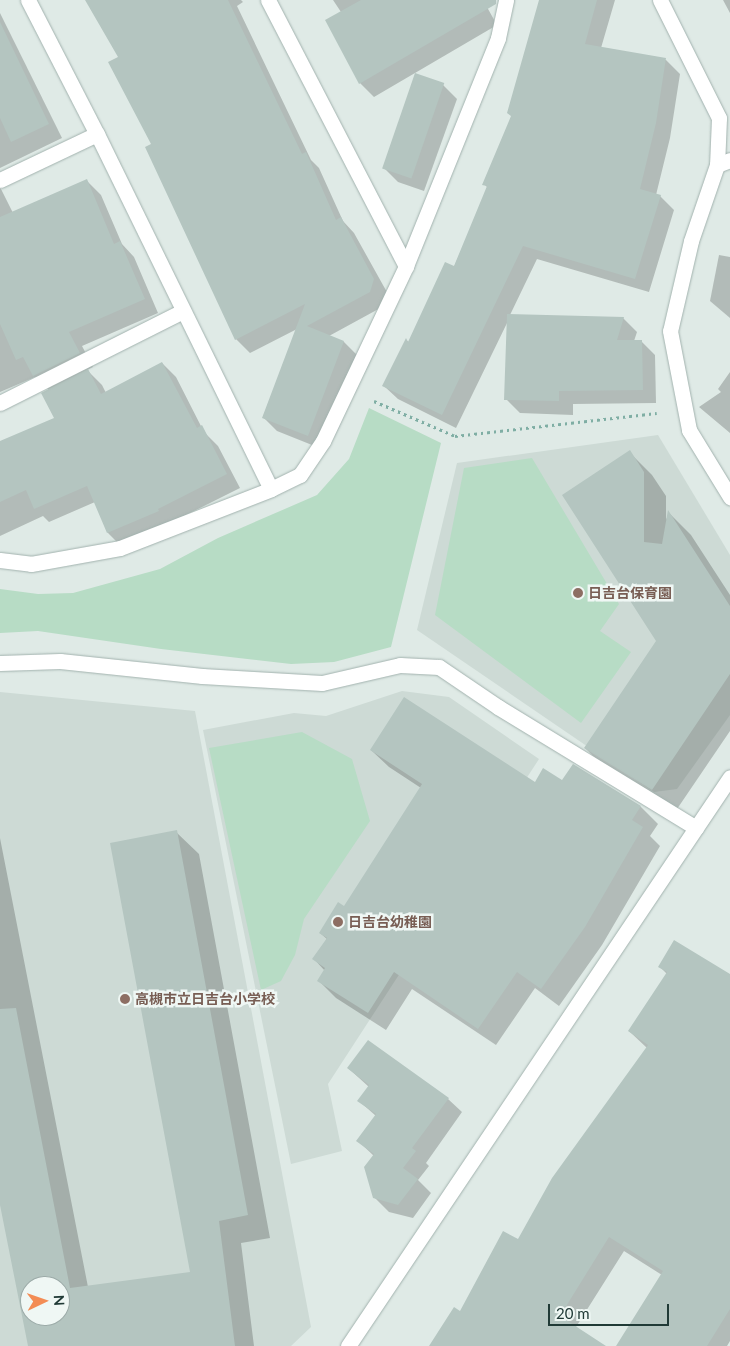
<!DOCTYPE html>
<html>
<head>
<meta charset="utf-8">
<style>
  body { margin:0 }
  #map { position:relative; width:730px; height:1346px; overflow:hidden; background:#dfeae6; font-family:Lato,"Noto Sans JP",sans-serif }
  div>[style] { position:absolute }
  [style*='--x'] { left:calc(var(--x)*1px); top:calc(var(--y)*1px); width:calc(var(--w)*1px); rotate:calc(var(--a)*1deg) }
  .built>* { inset:0; background:#cddad5 }
  .green>* { inset:0; background:#b7dcc5 }
  .shadow>* { inset:0; background:#0003 }
  .building>* { inset:0; background:#b4c5c0; transform-origin:0 0 }
  .path>* { height:3px; margin-top:-1.5px; transform-origin:0; background:repeating-linear-gradient(90deg,#7faea4 0 2.5px,transparent 0 6.5px) }
  .roads { filter:drop-shadow(0 0 1px #a2b2ae) drop-shadow(0 0 1px #a2b2ae) }
  .minor>* { height:15px; margin:-7.5px; padding:0 7.5px; transform-origin:7.5px; border-radius:7.5px; background:#fff }
  .tertiary>* { height:15px; margin:-7.5px; padding:0 7.5px; transform-origin:7.5px; border-radius:7.5px; background:#fff }
  .dots>* { width:14px; height:14px; translate:-50% -50%; box-sizing:border-box; border:2px solid #eff7f4; border-radius:50% }
  span { translate:-50% -50%; white-space:nowrap; text-align:center; line-height:1.15; -webkit-text-stroke:5px #eff7f4; paint-order:stroke }
  .education-label { font-size:14px; color:#785e54; font-weight:700 }
  .left { translate:0 -50%; text-align:left }
  .north { position:absolute; left:20px; top:1276px; width:50px; height:50px; box-sizing:border-box; background:#eff7f4; border:1px solid #9caba8; border-radius:50%; rotate:87deg; font-size:14px; font-weight:700; line-height:20px; text-align:center; color:#203a36 }
  .north::after { content:''; display:block; margin:auto; width:18px; height:22px; background:#f38c54; clip-path:polygon(50% 0,100% 100%,50% 72%,0 100%) }
  .scale { position:absolute; left:548px; top:1304px; width:121px; height:22px; box-sizing:border-box; border:2px solid #203a36; border-top:0; padding-left:6px; font-size:15px; line-height:18px; white-space:nowrap; color:#203a36; -webkit-text-stroke:4px #eff7f4; paint-order:stroke }
</style>
</head>
<body>
<div id="map">
  <div class="built">
    <i style="clip-path:polygon(658px 435px,730px 555px,730px 715px,677px 789px,654px 792px,417px 630px,457px 463px)"></i>
    <i style="clip-path:polygon(402px 691px,449px 697px,539px 759px,328px 1084px,342px 1151px,291px 1164px,203px 730px,294px 713px,326px 716px)"></i>
    <i style="clip-path:polygon(evenodd,0 692px,195px 711px,311px 1327px,291px 1346px,0 1346px,0 692px,30px 1286px,60px 1286px,60px 1316px,30px 1316px,30px 1286px)"></i>
  </div>
  <div class="green">
    <i style="clip-path:polygon(369px 408px,441px 443px,391px 647px,334px 662px,291px 664px,161px 649px,38px 631px,0 633px,0 589px,38px 594px,73px 593px,160px 569px,218px 538px,317px 495px,349px 459px)"></i>
    <i style="clip-path:polygon(532px 458px,619px 604px,600px 631px,631px 652px,581px 723px,435px 615px,464px 468px)"></i>
    <i style="clip-path:polygon(302px 732px,352px 759px,370px 821px,304px 919px,295px 955px,281px 981px,261px 990px,209px 748px)"></i>
  </div>
  <div class="shadow">
    <i style="clip-path:polygon(87px 0,241px 0,243px 2px,237px 6px,311px 160px,319px 168px,343px 221px,354px 233px,388px 294px,384px 306px,329px 336px,344px 342px,358px 356px,322px 449px,277px 431px,263px 417px,297px 329px,250px 353px,236px 339px,153px 144px,120px 57px)"></i>
    <i style="clip-path:polygon(333px 0,483px 0,497px 25px,374px 97px,360px 83px,341px 12px)"></i>
    <i style="clip-path:polygon(541px 0,615px 0,601px 48px,666px 60px,680px 74px,670px 138px,656px 195px,660px 196px,674px 210px,649px 292px,537px 259px,510px 315px,623px 318px,637px 332px,634px 341px,641px 341px,655px 355px,656px 403px,573px 404px,573px 415px,520px 413px,506px 399px,508px 321px,456px 428px,398px 399px,384px 386px,406px 340px,409px 342px,454px 267px,488px 188px,484px 184px,525px 85px)"></i>
    <i style="clip-path:polygon(723px 0,730px 0,730px 13px)"></i>
    <i style="clip-path:polygon(0 13px,62px 138px,0 168px)"></i>
    <i style="clip-path:polygon(443px 85px,457px 99px,424px 191px,398px 182px,384px 168px)"></i>
    <i style="clip-path:polygon(87px 181px,101px 195px,122px 244px,134px 257px,158px 313px,82px 346px,93px 367px,87px 370px,102px 385px,106px 393px,162px 363px,176px 377px,204px 432px,218px 446px,240px 488px,122px 547px,108px 533px,95px 502px,49px 522px,43px 516px,0 536px,0 443px,56px 419px,49px 390px,35px 377px,0 392px,0 187px,13px 213px)"></i>
    <i style="clip-path:polygon(719px 255px,730px 257px,730px 318px,710px 301px)"></i>
    <i style="clip-path:polygon(730px 372px,730px 433px,699px 407px,721px 392px,718px 389px)"></i>
    <i style="clip-path:polygon(629px 452px,652px 475px,666px 496px,666px 520px,669px 513px,691px 535px,730px 595px,730px 731px,675px 812px,608px 771px,585px 748px,657px 641px)"></i>
    <i style="clip-path:polygon(371px 750px,535px 783px,563px 781px,573px 766px,641px 807px,658px 824px,650px 836px,660px 846px,602px 945px,559px 1006px,535px 988px,496px 1045px,412px 989px,386px 1030px,336px 998px,319px 981px,325px 971px,314px 959px,327px 939px,320px 933px,345px 908px,421px 788px,389px 767px)"></i>
    <i style="clip-path:polygon(evenodd,176px 832px,199px 854px,270px 1238px,241px 1243px,254px 1346px,29px 1346px,0 1199px,0 838px,88px 1287px,191px 1273px,176px 832px,30px 1286px,60px 1286px,60px 1316px,30px 1316px,30px 1286px)"></i>
    <i style="clip-path:polygon(660px 967px,730px 977px,730px 1341px,727px 1346px,617px 1346px,662px 1275px,624px 1251px,576px 1327px,604px 1346px,434px 1346px,518px 1240px,647px 1048px,629px 1031px,668px 975px)"></i>
    <i style="clip-path:polygon(348px 1068px,448px 1099px,462px 1112px,426px 1163px,429px 1166px,418px 1180px,431px 1193px,413px 1218px,389px 1212px,374px 1197px,374px 1156px,358px 1141px,376px 1116px,359px 1101px,369px 1087px)"></i>
  </div>
  <div class="building">
    <i style="clip-path:polygon(85px 0,228px 0,302px 154px,306px 152px,336px 220px,341px 217px,374px 279px,370px 292px,307px 326px,344px 341px,308px 436px,262px 418px,305px 304px,235px 340px,145px 147px,151px 144px,108px 62px,118px 57px)"></i>
    <i style="clip-path:polygon(361px 0,496px 0,496px 4px,359px 84px,325px 20px)"></i>
    <i style="clip-path:polygon(539px 0,597px 0,585px 44px,666px 58px,656px 123px,640px 189px,661px 195px,635px 279px,523px 246px,442px 415px,382px 386px,406px 338px,408px 342px,445px 262px,454px 266px,487px 186px,482px 185px,511px 116px,507px 113px)"></i>
    <i style="clip-path:polygon(0 22px,49px 124px,11px 142px,0 118px)"></i>
    <i style="left:415px;top:73px;width:31px;height:101px;rotate:19deg"></i>
    <i style="clip-path:polygon(87px 179px,114px 244px,120px 241px,145px 299px,69px 332px,80px 353px,33px 376px,23px 357px,16px 360px,0 324px,0 217px)"></i>
    <i style="clip-path:polygon(507px 314px,624px 317px,617px 340px,642px 340px,643px 390px,559px 391px,559px 401px,504px 400px)"></i>
    <i style="clip-path:polygon(162px 362px,197px 428px,202px 425px,227px 474px,158px 509px,159px 511px,107px 533px,87px 486px,34px 509px,26px 490px,0 502px,0 441px,54px 418px,41px 393px,88px 369px,101px 394px)"></i>
    <i style="clip-path:polygon(630px 450px,644px 472px,644px 542px,662px 544px,668px 510px,730px 606px,730px 674px,652px 790px,584px 748px,656px 641px,562px 495px)"></i>
    <i style="clip-path:polygon(404px 697px,535px 782px,543px 768px,562px 780px,573px 764px,641px 806px,632px 820px,643px 827px,585px 927px,541px 989px,517px 972px,478px 1029px,394px 972px,368px 1013px,317px 981px,325px 968px,312px 959px,327px 938px,319px 933px,338px 902px,344px 906px,422px 784px,370px 750px)"></i>
    <i style="clip-path:polygon(evenodd,177px 830px,248px 1215px,219px 1221px,235px 1346px,28px 1346px,0 1205px,0 1009px,16px 1008px,70px 1288px,190px 1272px,110px 843px,177px 830px,30px 1286px,60px 1286px,60px 1316px,30px 1316px,30px 1286px)"></i>
    <i style="clip-path:polygon(674px 940px,730px 974px,730px 1309px,707px 1346px,616px 1346px,663px 1271px,609px 1237px,560px 1316px,606px 1346px,429px 1346px,454px 1307px,460px 1311px,503px 1231px,518px 1239px,552px 1178px,648px 1045px,628px 1031px,667px 972px,658px 967px)"></i>
    <i style="clip-path:polygon(368px 1040px,449px 1098px,412px 1148px,416px 1151px,403px 1168px,418px 1179px,398px 1205px,373px 1198px,364px 1167px,374px 1154px,356px 1141px,376px 1114px,357px 1101px,369px 1085px,347px 1068px)"></i>
  </div>
  <div class="path">
    <i style="--x:374;--y:401;--w:88;--a:23.4"></i>
    <i style="--x:455;--y:436;--w:203;--a:-6.5"></i>
  </div>
  <div class="roads">
    <div class="minor">
      <i style="--x:28;--y:0;--w:151;--a:62.8"></i>
      <i style="--x:97;--y:134;--w:395;--a:63.9"></i>
      <i style="--x:268;--y:0;--w:300;--a:62.6"></i>
      <i style="--x:717;--y:165;--w:14;--a:-21"></i>
      <i style="--x:0;--y:180;--w:107;--a:-25.4"></i>
      <i style="--x:0;--y:403;--w:205;--a:-26.7"></i>
      <i style="--x:0;--y:560;--w:31;--a:7"></i>
      <i style="--x:31;--y:564;--w:90;--a:-10.2"></i>
      <i style="--x:120;--y:548;--w:162;--a:-21.3"></i>
      <i style="--x:271;--y:489;--w:32;--a:-26"></i>
      <i style="--x:300;--y:475;--w:41;--a:-55.9"></i>
      <i style="--x:323;--y:441;--w:194;--a:-64.6"></i>
      <i style="--x:406;--y:266;--w:246;--a:-68"></i>
      <i style="--x:498;--y:38;--w:39;--a:-78"></i>
      <i style="--x:0;--y:663;--w:60;--a:-1.9"></i>
      <i style="--x:60;--y:661;--w:143;--a:6"></i>
      <i style="--x:202;--y:676;--w:120;--a:3.3"></i>
      <i style="--x:322;--y:683;--w:80;--a:-13"></i>
      <i style="--x:400;--y:665;--w:39;--a:3"></i>
      <i style="--x:439;--y:667;--w:71;--a:34.1"></i>
      <i style="--x:498;--y:707;--w:232;--a:31.4"></i>
    </div>
    <div class="tertiary">
      <i style="--x:660;--y:0;--w:132;--a:63.4"></i>
      <i style="--x:719;--y:118;--w:47;--a:92.4"></i>
      <i style="--x:717;--y:165;--w:80;--a:108.9"></i>
      <i style="--x:691;--y:241;--w:92;--a:103.1"></i>
      <i style="--x:670;--y:331;--w:101;--a:79.1"></i>
      <i style="--x:689;--y:430;--w:79;--a:58.5"></i>
      <i style="--x:348;--y:1346;--w:685;--a:-56.12"></i>
    </div>
  </div>
  <div class="dots">
    <i style="left:578px;top:593px;background:#8d6e63"></i>
    <i style="left:338px;top:922px;background:#8d6e63"></i>
    <i style="left:125px;top:999px;background:#8d6e63"></i>
  </div>
  <div class="education-label">
    <span class="left" style="left:588px;top:593px">日吉台保育園</span>
    <span class="left" style="left:348px;top:922px">日吉台幼稚園</span>
    <span class="left" style="left:135px;top:999px">高槻市立日吉台小学校</span>
  </div>
  <div class="north">N</div>
  <div class="scale">20 m</div>
</div>
</body>
</html>
